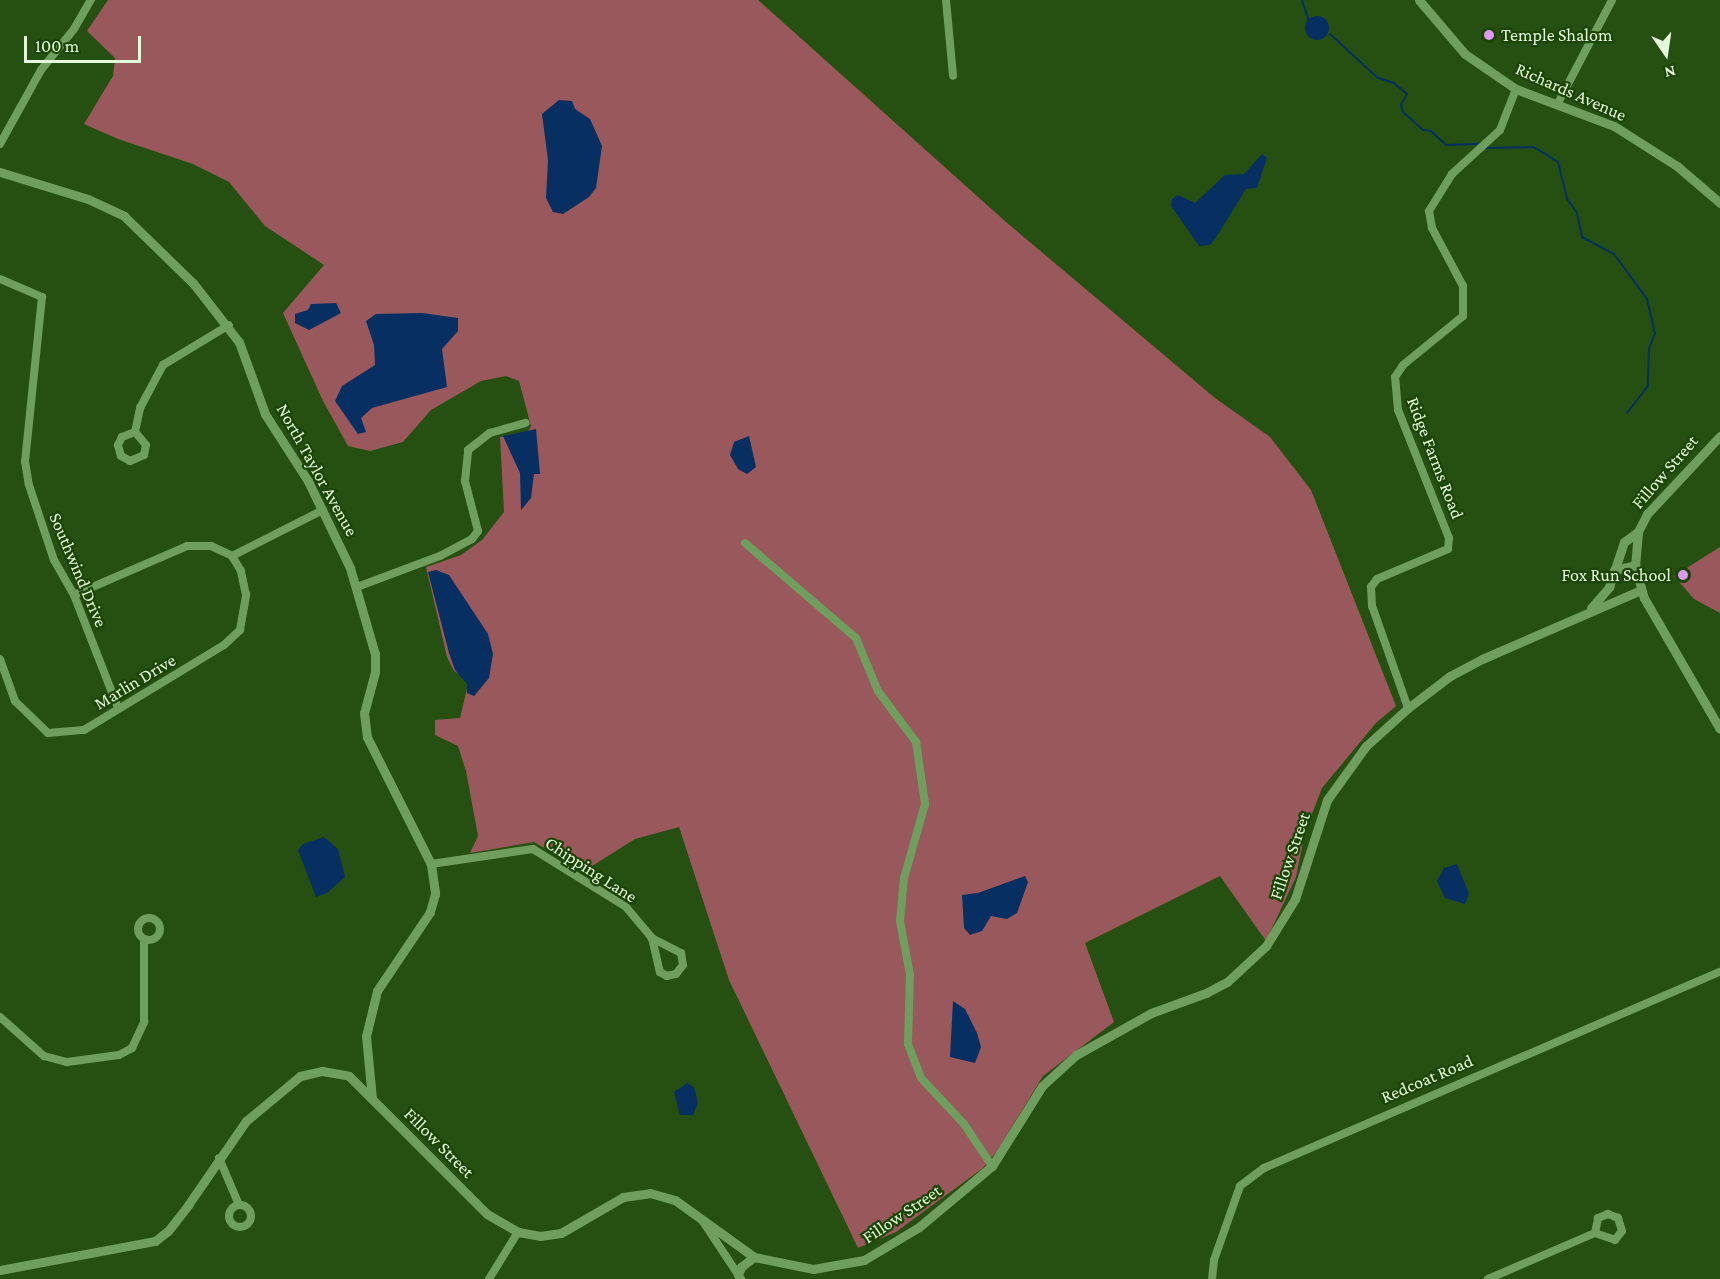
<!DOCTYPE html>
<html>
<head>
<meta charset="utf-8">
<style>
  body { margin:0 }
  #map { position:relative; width:1720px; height:1279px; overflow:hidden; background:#265011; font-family:"Crimson Pro",serif }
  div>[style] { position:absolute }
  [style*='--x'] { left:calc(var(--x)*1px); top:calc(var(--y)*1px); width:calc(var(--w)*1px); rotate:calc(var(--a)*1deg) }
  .green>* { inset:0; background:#99585b }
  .water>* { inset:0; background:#072f62 }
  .round { border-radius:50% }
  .stream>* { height:2px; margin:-1px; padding:0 1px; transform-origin:1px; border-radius:1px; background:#072f62 }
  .minor>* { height:8px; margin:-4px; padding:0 4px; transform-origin:4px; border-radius:4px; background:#709e5f }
  .minor>.ring { margin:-4px; padding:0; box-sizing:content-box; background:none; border:8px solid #709e5f; border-radius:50% }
  .tertiary>* { height:9px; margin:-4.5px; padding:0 4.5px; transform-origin:4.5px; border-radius:4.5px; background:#709e5f }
  .dots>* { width:16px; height:16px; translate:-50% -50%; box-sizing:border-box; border:3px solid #1b4503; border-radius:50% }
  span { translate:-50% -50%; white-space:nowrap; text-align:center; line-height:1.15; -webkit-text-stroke:4.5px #1b4503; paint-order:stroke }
  .poi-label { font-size:18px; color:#e3fbda }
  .left { translate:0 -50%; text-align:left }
  .right { translate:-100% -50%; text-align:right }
  .street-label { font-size:18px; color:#e3fbda }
  .north { position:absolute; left:1636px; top:24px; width:60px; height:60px; -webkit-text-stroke:4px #1b4503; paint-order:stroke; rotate:167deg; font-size:16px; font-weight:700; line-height:24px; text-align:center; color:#e3fbda }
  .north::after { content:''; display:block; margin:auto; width:21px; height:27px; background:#e3fbda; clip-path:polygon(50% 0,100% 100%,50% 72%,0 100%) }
  .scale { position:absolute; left:24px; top:36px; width:117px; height:27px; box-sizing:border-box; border:3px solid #e3fbda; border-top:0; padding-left:8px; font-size:18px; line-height:21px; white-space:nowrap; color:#e3fbda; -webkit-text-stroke:4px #1b4503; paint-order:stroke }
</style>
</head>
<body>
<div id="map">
  <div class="green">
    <i style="clip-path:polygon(108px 0,758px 0,1006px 222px,1215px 398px,1270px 437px,1311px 490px,1396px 706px,1376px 723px,1322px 788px,1305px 832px,1296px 877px,1266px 941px,1220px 876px,1085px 943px,1114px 1022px,1043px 1076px,997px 1151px,983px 1168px,896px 1232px,858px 1248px,729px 980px,679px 827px,635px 839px,584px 871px,534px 842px,470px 853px,478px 836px,466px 771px,458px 746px,435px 735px,435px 720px,460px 718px,469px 680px,454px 671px,447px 657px,426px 567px,461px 555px,482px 540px,504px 512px,500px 437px,527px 433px,531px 426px,519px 381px,506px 376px,481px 381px,431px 410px,403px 442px,370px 451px,348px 446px,323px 401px,283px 313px,324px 265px,265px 226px,229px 182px,193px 164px,118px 139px,84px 124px,113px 76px,115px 58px,87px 31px)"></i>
    <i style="clip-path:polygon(1720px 547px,1720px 613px,1694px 599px,1674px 576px)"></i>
  </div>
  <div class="water">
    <i class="round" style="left:1305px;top:16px;width:24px;height:24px"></i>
    <i style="clip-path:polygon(559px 100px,572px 101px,575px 109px,590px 119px,602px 146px,596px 188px,589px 197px,563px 214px,553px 212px,546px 198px,548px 160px,542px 114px)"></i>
    <i style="clip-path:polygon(1262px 154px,1267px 158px,1257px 188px,1246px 189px,1217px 236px,1210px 245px,1199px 246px,1171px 206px,1172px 199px,1178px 195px,1195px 203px,1225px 175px,1244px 174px)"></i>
    <i style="clip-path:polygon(336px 303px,341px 313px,309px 330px,295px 323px,295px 314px,308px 310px,311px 304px)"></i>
    <i style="clip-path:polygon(422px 313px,458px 318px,458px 331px,442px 349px,447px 387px,372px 408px,361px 418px,366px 432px,358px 434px,335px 401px,342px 386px,375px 365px,374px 345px,366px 321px,376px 314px)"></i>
    <i style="clip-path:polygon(536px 429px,540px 474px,534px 474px,531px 498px,521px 510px,520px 473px,503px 436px)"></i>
    <i style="clip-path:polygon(749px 436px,756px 467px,747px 474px,738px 469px,730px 455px,734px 442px)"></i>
    <i style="clip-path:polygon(436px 570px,449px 575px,488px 634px,493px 654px,489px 678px,474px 696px,467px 693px,467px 684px,455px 670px,449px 653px,428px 572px)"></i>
    <i style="clip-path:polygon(324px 837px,338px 849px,345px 877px,327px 893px,316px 897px,298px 850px,303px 844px)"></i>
    <i style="clip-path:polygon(1457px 864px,1469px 894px,1465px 904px,1445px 898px,1437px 881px,1444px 868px)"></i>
    <i style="clip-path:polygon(1025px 876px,1028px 882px,1017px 913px,1007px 919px,991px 916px,982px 931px,970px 935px,964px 928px,962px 895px,978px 893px)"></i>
    <i style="clip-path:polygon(953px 1001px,965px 1009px,977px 1033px,981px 1047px,975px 1063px,950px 1057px)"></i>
    <i style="clip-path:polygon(687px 1083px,694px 1087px,698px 1103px,693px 1115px,680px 1115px,674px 1092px)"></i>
  </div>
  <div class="stream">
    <i style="--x:1302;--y:0;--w:20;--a:72"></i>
    <i style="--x:1330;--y:34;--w:65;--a:42.5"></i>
    <i style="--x:1378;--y:78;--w:17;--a:17"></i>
    <i style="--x:1394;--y:83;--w:17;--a:40"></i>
    <i style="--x:1407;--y:94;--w:13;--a:119"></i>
    <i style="--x:1401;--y:105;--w:7;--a:74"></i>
    <i style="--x:1403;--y:112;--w:27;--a:42"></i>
    <i style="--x:1423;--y:130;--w:8;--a:7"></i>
    <i style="--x:1431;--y:131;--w:21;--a:43"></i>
    <i style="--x:1446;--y:145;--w:34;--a:-2"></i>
    <i style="--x:1486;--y:148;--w:48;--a:-1.2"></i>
    <i style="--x:1534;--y:147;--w:28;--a:32"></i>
    <i style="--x:1558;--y:162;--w:38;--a:76"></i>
    <i style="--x:1567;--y:199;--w:17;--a:54"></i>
    <i style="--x:1577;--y:213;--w:25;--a:78"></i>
    <i style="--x:1582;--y:237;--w:36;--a:28"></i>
    <i style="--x:1614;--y:254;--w:56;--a:53.7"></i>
    <i style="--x:1647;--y:299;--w:35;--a:77"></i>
    <i style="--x:1655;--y:333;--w:17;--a:111"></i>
    <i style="--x:1649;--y:349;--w:37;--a:92"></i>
    <i style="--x:1648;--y:386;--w:34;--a:128"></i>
  </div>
  <div class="minor">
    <i style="--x:946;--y:0;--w:76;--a:84.7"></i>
    <i style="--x:1558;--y:103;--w:116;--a:-62.3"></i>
    <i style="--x:0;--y:144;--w:85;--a:-61"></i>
    <i style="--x:41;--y:70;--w:53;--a:-51.2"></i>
    <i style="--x:74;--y:29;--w:34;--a:-60"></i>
    <i style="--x:0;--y:279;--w:46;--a:23.2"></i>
    <i style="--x:42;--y:297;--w:165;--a:95.9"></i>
    <i style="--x:25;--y:461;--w:24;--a:81"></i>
    <i style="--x:29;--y:485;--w:79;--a:71.6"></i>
    <i style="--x:54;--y:560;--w:40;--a:60.3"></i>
    <i style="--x:74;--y:595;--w:121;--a:68.7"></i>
    <i style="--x:135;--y:432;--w:14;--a:159"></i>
    <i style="--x:122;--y:437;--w:9;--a:117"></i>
    <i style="--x:118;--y:445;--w:11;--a:75"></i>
    <i style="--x:121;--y:456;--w:10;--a:29"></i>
    <i style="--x:130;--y:461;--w:15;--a:-23"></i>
    <i style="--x:144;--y:455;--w:10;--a:-79"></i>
    <i style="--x:146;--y:445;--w:17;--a:-130"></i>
    <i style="--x:135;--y:432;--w:25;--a:-78"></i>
    <i style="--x:140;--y:408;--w:49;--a:-61.9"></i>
    <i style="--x:163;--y:365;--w:77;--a:-31.2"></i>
    <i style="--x:745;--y:543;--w:146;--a:40.6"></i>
    <i style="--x:856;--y:638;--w:57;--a:67.5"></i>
    <i style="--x:878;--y:691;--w:64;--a:53.3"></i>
    <i style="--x:916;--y:742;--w:63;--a:81.7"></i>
    <i style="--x:925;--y:804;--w:77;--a:105.8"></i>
    <i style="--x:904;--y:878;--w:43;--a:95.3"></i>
    <i style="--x:900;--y:921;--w:55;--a:79.5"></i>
    <i style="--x:910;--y:975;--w:69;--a:91.7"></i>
    <i style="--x:908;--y:1044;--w:36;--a:69"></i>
    <i style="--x:921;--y:1078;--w:63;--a:46.9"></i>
    <i style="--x:964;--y:1124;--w:50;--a:56.3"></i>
    <i style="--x:232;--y:556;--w:102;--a:-26.8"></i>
    <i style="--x:357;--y:587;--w:89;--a:-20.5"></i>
    <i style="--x:440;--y:556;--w:36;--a:-28"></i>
    <i style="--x:472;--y:539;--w:10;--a:-53"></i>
    <i style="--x:478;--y:531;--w:52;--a:-104.6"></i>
    <i style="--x:465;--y:481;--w:31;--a:-84"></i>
    <i style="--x:468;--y:450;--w:28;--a:-38"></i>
    <i style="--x:490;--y:433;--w:37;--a:-16"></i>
    <i style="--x:74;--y:595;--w:123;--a:-23.4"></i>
    <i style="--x:187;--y:546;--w:24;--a:0"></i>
    <i style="--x:211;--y:546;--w:23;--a:25"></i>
    <i style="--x:0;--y:659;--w:45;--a:70.3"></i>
    <i style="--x:15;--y:701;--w:46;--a:44.1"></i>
    <i style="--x:48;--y:733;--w:36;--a:-5"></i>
    <i style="--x:84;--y:730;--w:164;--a:-31.3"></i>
    <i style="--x:224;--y:645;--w:22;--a:-43"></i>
    <i style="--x:240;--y:630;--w:36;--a:-80"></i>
    <i style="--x:246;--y:595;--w:25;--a:-102"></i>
    <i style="--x:241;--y:571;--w:17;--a:-121"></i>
    <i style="--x:1408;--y:708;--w:108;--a:-109.4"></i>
    <i style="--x:1372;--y:606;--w:19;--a:-93"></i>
    <i style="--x:1371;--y:587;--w:10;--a:-53"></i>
    <i style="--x:1377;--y:579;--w:77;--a:-22.9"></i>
    <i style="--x:1448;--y:549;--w:11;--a:-85"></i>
    <i style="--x:1449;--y:538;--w:138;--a:-111.7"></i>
    <i style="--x:1398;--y:410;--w:33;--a:-95"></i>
    <i style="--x:1395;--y:377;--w:14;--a:-56"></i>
    <i style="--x:1403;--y:365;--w:77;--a:-39.2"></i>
    <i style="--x:1463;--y:316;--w:30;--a:-90"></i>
    <i style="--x:1463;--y:286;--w:66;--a:-118.1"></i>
    <i style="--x:1432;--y:228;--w:17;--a:-100"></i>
    <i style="--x:1429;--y:211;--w:44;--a:-58.1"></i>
    <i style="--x:1452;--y:174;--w:65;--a:-42.5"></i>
    <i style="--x:1500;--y:130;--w:44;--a:-68.7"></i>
    <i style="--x:431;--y:864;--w:103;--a:-8.4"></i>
    <i style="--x:533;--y:849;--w:110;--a:31.9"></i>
    <i style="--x:626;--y:907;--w:40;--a:50"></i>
    <i style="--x:652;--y:938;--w:35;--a:77"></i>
    <i style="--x:660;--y:972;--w:8;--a:30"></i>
    <i style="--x:667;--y:976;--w:9;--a:-13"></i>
    <i style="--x:676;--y:974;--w:11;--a:-52"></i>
    <i style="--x:683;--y:965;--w:12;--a:-99"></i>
    <i style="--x:681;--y:953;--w:33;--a:-153"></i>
    <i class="ring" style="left:138px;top:918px;width:14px;height:14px"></i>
    <i style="--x:0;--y:1017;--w:59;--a:41.6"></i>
    <i style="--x:44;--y:1056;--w:24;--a:15"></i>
    <i style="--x:67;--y:1062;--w:52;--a:-7.7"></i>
    <i style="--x:119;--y:1055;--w:15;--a:-28"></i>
    <i style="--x:132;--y:1048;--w:29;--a:-65"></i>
    <i style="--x:144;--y:1022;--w:83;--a:-90"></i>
    <i style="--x:219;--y:1158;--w:51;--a:66.9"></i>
    <i class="ring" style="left:229px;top:1205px;width:14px;height:14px"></i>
    <i style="--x:702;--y:1220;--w:71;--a:56.5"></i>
    <i style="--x:489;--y:1279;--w:55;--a:-58.3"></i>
    <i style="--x:1212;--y:1279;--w:19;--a:-84"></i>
    <i style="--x:1214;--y:1260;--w:78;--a:-70.6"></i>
    <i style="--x:1240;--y:1186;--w:30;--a:-37"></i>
    <i style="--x:1264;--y:1168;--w:496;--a:-23.3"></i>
    <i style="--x:1488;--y:1279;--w:116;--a:-23.3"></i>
    <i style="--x:1595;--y:1233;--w:21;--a:19"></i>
    <i style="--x:1615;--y:1240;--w:11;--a:-52"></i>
    <i style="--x:1622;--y:1231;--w:14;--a:-107"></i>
    <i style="--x:1618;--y:1218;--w:11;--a:-158"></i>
    <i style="--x:1608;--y:1214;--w:11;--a:158"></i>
    <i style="--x:1598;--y:1218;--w:15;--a:101"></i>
  </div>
  <div class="tertiary">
    <i style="--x:1419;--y:0;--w:71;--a:49.6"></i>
    <i style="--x:1465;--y:54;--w:62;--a:34.5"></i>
    <i style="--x:1516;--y:89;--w:105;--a:20.7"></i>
    <i style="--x:1614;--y:126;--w:75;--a:32.4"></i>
    <i style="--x:1677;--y:166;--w:57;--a:40.7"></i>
    <i style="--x:0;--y:172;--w:92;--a:17.1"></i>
    <i style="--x:88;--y:199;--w:40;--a:25"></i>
    <i style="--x:124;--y:216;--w:96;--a:44.2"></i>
    <i style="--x:193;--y:283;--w:75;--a:52.1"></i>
    <i style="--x:239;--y:342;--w:77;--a:70.1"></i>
    <i style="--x:265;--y:414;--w:80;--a:57.3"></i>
    <i style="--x:308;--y:481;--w:97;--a:64.2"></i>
    <i style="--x:350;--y:568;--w:90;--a:73.8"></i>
    <i style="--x:375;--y:654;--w:18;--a:90"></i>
    <i style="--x:375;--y:672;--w:42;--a:105"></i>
    <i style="--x:364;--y:713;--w:24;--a:83"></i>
    <i style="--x:367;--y:737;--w:142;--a:63.3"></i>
    <i style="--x:431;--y:864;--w:30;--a:82"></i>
    <i style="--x:435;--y:894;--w:19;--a:106"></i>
    <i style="--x:430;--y:912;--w:95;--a:123.9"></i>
    <i style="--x:377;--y:991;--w:46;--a:103.7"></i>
    <i style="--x:366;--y:1036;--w:62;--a:84.5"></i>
    <i style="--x:1720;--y:436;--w:107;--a:133.1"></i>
    <i style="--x:1647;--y:514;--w:20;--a:117"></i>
    <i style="--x:1638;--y:532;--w:33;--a:95"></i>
    <i style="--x:1635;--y:565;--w:34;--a:75"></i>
    <i style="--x:1644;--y:598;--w:151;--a:59.9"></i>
    <i style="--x:1614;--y:570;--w:22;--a:-13"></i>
    <i style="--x:1591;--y:608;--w:28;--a:-49"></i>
    <i style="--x:1609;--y:587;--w:47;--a:-71.6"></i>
    <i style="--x:1624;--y:542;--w:17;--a:-36"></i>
    <i style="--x:0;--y:1270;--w:158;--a:-10.6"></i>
    <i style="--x:155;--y:1241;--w:16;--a:-38"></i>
    <i style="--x:168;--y:1231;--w:33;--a:-52"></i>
    <i style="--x:188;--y:1205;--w:102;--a:-55.4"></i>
    <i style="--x:246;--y:1121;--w:70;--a:-39.8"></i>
    <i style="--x:300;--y:1076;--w:23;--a:-13"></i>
    <i style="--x:322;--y:1071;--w:27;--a:10"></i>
    <i style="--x:349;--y:1076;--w:195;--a:45"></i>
    <i style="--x:487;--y:1214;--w:36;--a:30"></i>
    <i style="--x:518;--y:1232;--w:22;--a:10"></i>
    <i style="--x:540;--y:1236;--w:21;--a:-8"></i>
    <i style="--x:561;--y:1233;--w:72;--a:-30.1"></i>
    <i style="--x:623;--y:1197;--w:27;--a:-8"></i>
    <i style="--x:650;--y:1193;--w:26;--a:16"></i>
    <i style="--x:675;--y:1200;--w:97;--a:35.8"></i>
    <i style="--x:754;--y:1257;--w:60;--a:11.5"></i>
    <i style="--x:813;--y:1269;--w:52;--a:-10"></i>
    <i style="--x:864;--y:1260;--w:64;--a:-31"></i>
    <i style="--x:919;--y:1227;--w:95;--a:-39.9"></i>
    <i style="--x:992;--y:1166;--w:94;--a:-58"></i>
    <i style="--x:1042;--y:1086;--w:46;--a:-42.4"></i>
    <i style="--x:1076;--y:1055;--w:86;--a:-29.2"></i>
    <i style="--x:1151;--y:1013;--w:59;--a:-20"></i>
    <i style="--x:1206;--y:993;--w:24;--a:-28"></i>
    <i style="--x:1227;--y:982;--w:53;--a:-42.7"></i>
    <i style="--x:1266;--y:946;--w:55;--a:-58.3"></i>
    <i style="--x:1295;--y:899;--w:104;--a:-72.1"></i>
    <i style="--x:1327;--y:800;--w:67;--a:-54.2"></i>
    <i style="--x:1366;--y:746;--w:57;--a:-42.1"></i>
    <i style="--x:1408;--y:708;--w:53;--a:-37.3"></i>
    <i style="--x:1450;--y:676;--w:36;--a:-28"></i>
    <i style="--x:1482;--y:659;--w:173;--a:-23.5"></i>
    <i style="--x:738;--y:1275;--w:9;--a:-69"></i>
    <i style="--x:741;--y:1267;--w:16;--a:-38"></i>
  </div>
  <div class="dots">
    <i style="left:1489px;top:35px;background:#dd99f4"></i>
    <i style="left:1683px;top:575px;background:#dd99f4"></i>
  </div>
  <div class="poi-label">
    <span class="left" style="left:1501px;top:35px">Temple Shalom</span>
    <span class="right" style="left:1671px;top:575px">Fox Run School</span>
  </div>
  <div class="street-label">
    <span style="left:1571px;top:92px;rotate:24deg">Richards Avenue</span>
    <span style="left:1435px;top:458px;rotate:69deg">Ridge Farms Road</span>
    <span style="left:317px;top:470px;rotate:61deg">North Taylor Avenue</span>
    <span style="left:1665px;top:472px;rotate:-49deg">Fillow Street</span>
    <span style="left:78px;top:570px;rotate:67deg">Southwind Drive</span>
    <span style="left:135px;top:682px;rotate:-31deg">Marlin Drive</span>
    <span style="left:1290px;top:856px;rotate:-71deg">Fillow Street</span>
    <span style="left:591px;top:870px;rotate:33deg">Chipping Lane</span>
    <span style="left:1427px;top:1079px;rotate:-23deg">Redcoat Road</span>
    <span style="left:439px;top:1143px;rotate:45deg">Fillow Street</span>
    <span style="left:902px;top:1214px;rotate:-34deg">Fillow Street</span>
  </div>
  <div class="north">N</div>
  <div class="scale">100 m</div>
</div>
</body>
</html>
